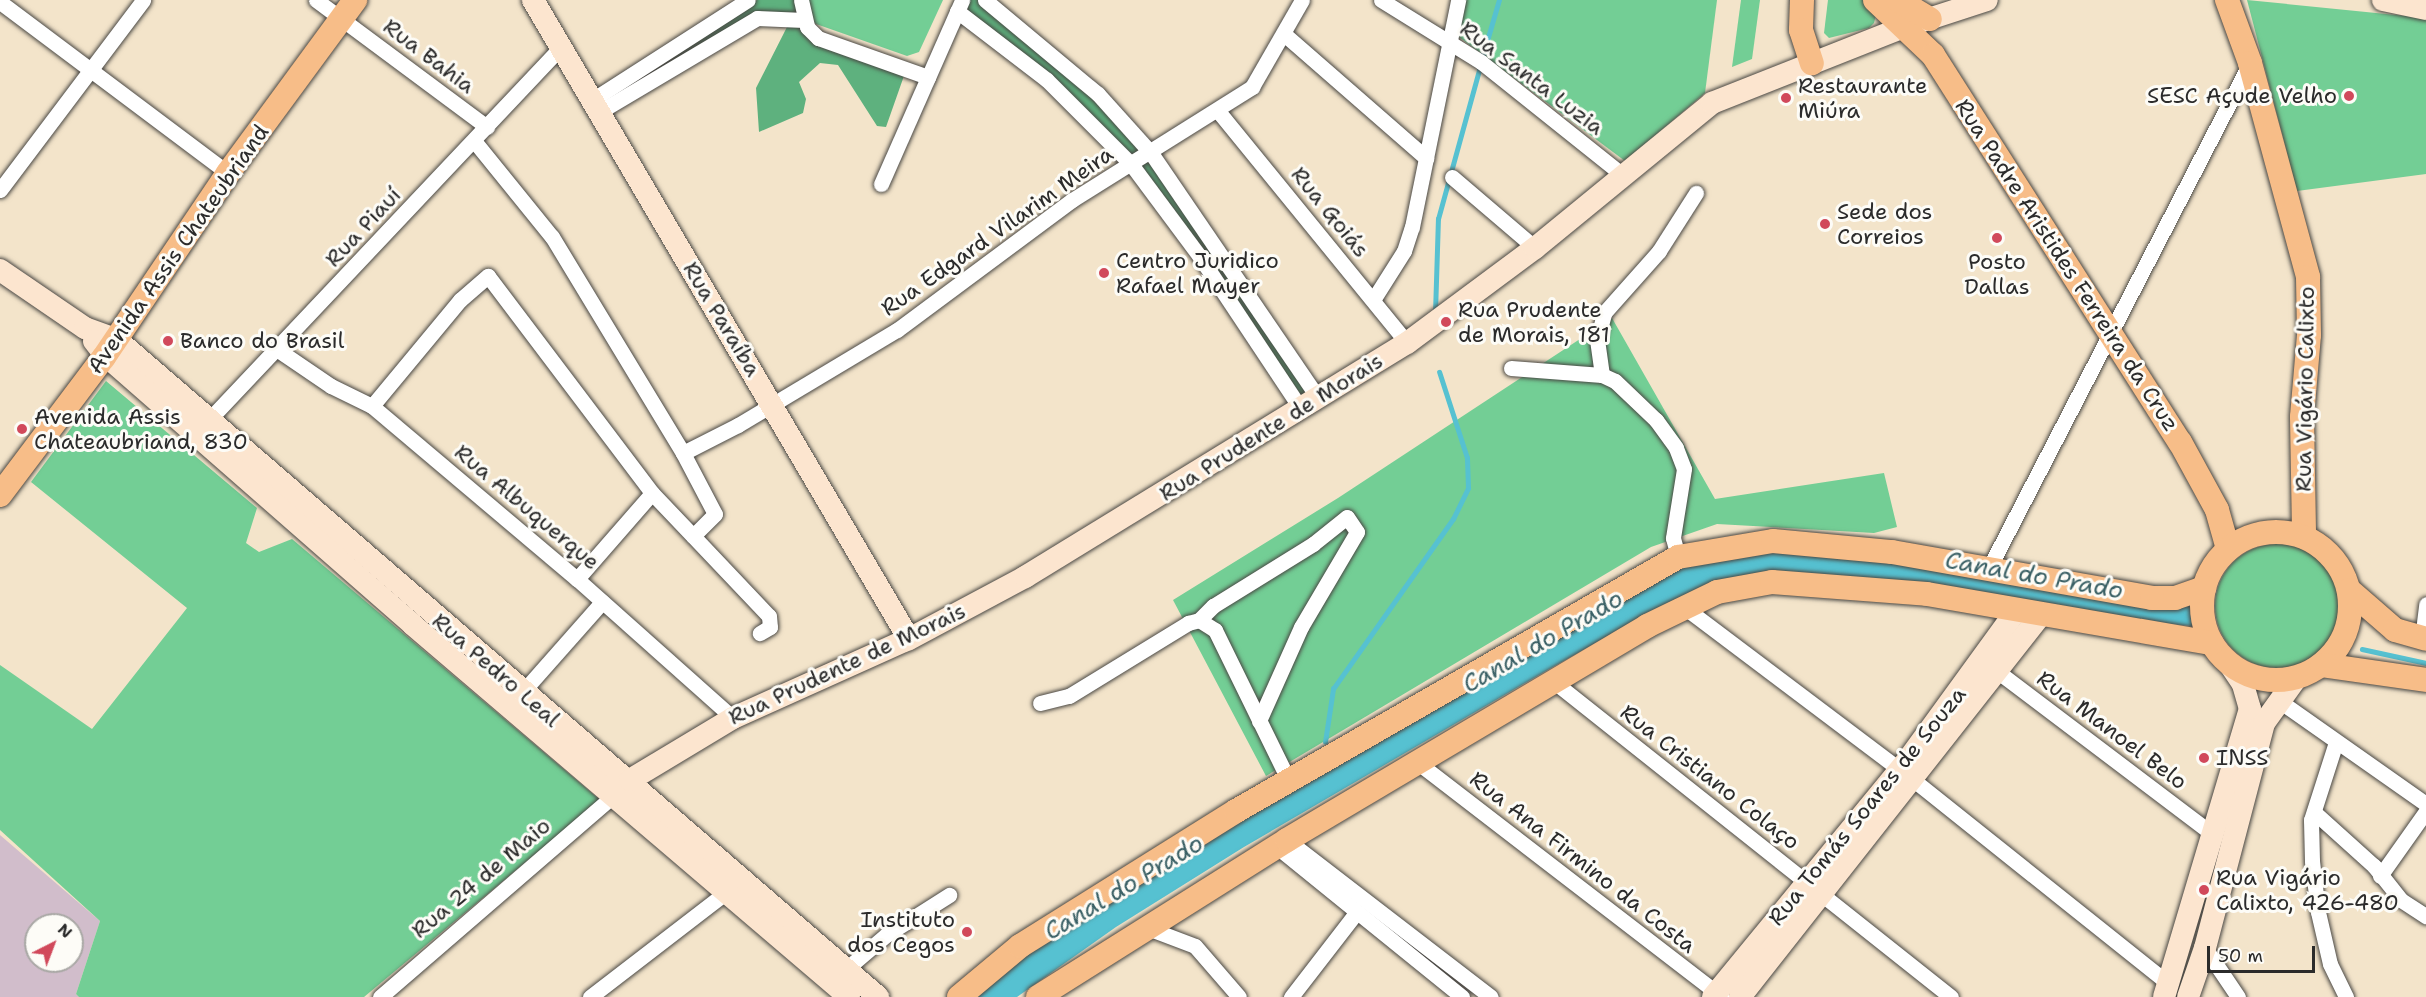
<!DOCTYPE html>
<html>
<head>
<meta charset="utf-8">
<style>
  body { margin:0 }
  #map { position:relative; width:2426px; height:997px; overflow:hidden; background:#f3e4ca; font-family:"Shantell Sans",sans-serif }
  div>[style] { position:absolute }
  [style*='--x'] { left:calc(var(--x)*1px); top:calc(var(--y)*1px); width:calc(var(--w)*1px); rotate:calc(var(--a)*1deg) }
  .industrial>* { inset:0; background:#d1bdcb }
  .green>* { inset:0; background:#73ce95 }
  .round { border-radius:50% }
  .forest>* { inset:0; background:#5eb17e; transform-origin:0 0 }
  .water>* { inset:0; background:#56c1d1 }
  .stream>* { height:4.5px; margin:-2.25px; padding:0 2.25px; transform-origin:2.25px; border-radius:2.25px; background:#56c1d1 }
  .roads { filter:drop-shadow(0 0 2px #494743) drop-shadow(0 0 2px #494743) }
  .street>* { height:15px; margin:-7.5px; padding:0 7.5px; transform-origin:7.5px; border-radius:7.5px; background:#fff }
  .secondary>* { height:22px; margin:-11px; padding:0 11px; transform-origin:11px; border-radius:11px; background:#fce5cf }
  .primary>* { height:24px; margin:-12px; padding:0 12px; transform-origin:12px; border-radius:12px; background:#f7bd88 }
  .primary>.ring { margin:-12px; padding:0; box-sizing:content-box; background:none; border:24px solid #f7bd88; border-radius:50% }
  .dots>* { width:16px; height:16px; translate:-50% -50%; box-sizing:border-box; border:3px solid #fdfcf7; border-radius:50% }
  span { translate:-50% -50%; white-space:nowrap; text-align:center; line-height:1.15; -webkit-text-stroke:6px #fdfcf7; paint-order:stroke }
  .street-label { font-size:22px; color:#2b2b2b }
  .poi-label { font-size:22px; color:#2b2b2b }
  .left { translate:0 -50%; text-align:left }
  .right { translate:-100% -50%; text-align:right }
  .water-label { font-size:24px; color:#3a6065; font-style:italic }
  .north { position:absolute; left:24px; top:913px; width:60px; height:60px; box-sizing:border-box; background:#fdfcf7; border:2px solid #a9a8a5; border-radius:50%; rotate:42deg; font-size:16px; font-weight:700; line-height:24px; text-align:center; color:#2b2b2b }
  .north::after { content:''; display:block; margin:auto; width:21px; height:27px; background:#d1495b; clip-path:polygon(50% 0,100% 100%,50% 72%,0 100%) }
  .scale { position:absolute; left:2207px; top:946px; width:108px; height:27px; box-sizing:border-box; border:3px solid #2b2b2b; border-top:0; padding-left:8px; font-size:18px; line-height:21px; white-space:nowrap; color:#2b2b2b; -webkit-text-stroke:4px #fdfcf7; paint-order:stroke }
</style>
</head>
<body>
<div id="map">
  <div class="industrial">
    <i style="clip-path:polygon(evenodd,0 835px,100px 921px,76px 994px,79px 997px,0 997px,0 835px,36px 925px,72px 925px,72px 961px,36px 961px,36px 925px)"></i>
  </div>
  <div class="green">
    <i style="clip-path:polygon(805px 0,943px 0,919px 52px,907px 56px,816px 24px,807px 15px)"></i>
    <i style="clip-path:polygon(1460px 0,1717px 0,1705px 93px,1625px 161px,1459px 37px)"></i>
    <i style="clip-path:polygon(1741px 0,1760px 0,1752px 59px,1732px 67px)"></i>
    <i style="clip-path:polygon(1828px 0,1869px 0,1876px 15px,1874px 23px,1869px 28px,1829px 38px,1824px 33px)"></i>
    <i style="clip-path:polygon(2247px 0,2426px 18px,2426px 174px,2297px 191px)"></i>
    <i style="clip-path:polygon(1612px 318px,1715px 499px,1884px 473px,1897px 527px,1874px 533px,1717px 524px,1651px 547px,1266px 776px,1173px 600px,1338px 498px)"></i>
    <i style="clip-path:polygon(106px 381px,257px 508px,246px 543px,259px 552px,292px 539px,600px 800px,364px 997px,79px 997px,76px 994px,100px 921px,0 830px,0 665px,92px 729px,187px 608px,31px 482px)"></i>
    <i class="round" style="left:2215px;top:544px;width:124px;height:124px"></i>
  </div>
  <div class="forest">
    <i style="clip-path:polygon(757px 0,796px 0,798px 14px,760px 12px,600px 107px,599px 99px)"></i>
    <i style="clip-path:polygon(966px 0,978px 0,1066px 70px,1146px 153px,1132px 160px,962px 11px)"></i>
    <i style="clip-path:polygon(798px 25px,905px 73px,886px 127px,877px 126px,838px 65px,820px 63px,799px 82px,806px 99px,803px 113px,759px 132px,756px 88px,787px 27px)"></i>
    <i style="left:1148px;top:159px;width:289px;height:12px;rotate:55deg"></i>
  </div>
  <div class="water">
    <i style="clip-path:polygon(1755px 549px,1848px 553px,2189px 600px,2192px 626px,1708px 585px,1663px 605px,1551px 668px,1244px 847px,1116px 927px,1017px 997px,968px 997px,1004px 967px,1270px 797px,1686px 561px)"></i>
  </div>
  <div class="stream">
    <i style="--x:1482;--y:58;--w:60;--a:-73.7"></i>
    <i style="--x:1435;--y:313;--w:94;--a:-88.2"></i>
    <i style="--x:1438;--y:219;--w:159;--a:-74.6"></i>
    <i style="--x:2362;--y:649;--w:66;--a:12.3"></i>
    <i style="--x:1325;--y:742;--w:54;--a:-81.4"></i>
    <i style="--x:1333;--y:689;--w:208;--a:-54.8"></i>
    <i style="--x:1453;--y:519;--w:34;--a:-64"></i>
    <i style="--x:1468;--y:488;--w:30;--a:-92"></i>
    <i style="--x:1467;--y:458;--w:90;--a:-108"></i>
  </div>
  <div class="roads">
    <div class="street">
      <i style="--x:316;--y:0;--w:213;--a:36.6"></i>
      <i style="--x:801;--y:0;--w:28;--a:77"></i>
      <i style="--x:807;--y:27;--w:16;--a:45"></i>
      <i style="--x:818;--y:38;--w:117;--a:19.5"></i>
      <i style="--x:985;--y:0;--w:147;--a:39.8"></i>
      <i style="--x:1098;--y:94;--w:79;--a:48.1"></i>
      <i style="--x:1151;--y:153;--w:297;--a:55.7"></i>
      <i style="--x:1381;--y:0;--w:118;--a:31.8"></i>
      <i style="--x:1481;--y:62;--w:183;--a:38.6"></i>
      <i style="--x:0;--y:2;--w:285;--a:36.9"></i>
      <i style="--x:957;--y:11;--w:113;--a:37.5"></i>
      <i style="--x:1047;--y:80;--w:119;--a:45"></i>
      <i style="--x:1131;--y:164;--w:116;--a:53.4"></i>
      <i style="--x:1200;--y:257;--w:182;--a:56.4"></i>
      <i style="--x:1284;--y:34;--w:189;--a:41.1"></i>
      <i style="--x:592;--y:100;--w:185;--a:-32.7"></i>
      <i style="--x:1218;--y:111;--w:299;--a:50.8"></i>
      <i style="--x:599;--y:112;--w:184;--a:-30.7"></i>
      <i style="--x:757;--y:18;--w:47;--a:2.4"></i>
      <i style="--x:1452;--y:177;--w:109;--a:40.5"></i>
      <i style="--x:881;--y:184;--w:201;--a:-66.2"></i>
      <i style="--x:0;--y:190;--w:238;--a:-53"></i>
      <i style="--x:1373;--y:300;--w:58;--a:-57.7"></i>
      <i style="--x:1404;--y:251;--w:25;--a:-72"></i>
      <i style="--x:1412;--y:227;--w:232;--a:-78.5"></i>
      <i style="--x:278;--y:350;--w:64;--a:34.2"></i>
      <i style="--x:331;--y:386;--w:46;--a:26"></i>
      <i style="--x:372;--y:406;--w:268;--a:40.2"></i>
      <i style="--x:577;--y:579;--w:209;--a:41.7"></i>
      <i style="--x:1511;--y:368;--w:91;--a:4.4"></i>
      <i style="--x:1602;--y:375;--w:14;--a:25"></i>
      <i style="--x:1615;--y:381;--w:57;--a:43.6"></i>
      <i style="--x:1656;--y:420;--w:34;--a:54"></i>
      <i style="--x:1676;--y:448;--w:22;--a:69"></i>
      <i style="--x:1684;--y:469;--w:70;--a:99.1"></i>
      <i style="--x:1673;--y:538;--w:20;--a:75"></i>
      <i style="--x:1602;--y:375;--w:35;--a:-98"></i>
      <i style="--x:1597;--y:340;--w:28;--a:-75"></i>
      <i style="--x:1604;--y:313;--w:83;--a:-48.4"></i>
      <i style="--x:1659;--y:251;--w:69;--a:-57.5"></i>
      <i style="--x:372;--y:406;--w:138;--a:-50.3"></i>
      <i style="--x:460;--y:300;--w:37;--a:-41"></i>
      <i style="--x:488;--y:276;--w:272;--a:52.9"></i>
      <i style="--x:652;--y:493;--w:59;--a:46.4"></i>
      <i style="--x:693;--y:536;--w:31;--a:-45"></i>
      <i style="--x:715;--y:514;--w:69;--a:-117.7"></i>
      <i style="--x:683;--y:453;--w:253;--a:-121.2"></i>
      <i style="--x:552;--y:237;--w:122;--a:-129"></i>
      <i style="--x:204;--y:425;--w:519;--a:-46.64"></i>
      <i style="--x:683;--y:453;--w:62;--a:-27"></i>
      <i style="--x:738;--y:425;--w:185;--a:-30.9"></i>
      <i style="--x:897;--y:330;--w:218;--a:-36.6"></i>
      <i style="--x:1072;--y:200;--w:213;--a:-32.1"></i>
      <i style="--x:1252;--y:87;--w:100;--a:-60.1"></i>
      <i style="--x:693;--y:536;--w:110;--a:46.5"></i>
      <i style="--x:769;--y:616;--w:11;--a:85"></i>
      <i style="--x:770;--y:627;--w:12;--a:149"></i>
      <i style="--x:1989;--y:568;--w:568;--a:-62.67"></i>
      <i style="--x:577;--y:579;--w:114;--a:-48.9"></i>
      <i style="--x:1684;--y:607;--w:284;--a:37"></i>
      <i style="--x:1911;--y:778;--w:330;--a:38.6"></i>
      <i style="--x:1199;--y:620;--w:19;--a:32"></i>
      <i style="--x:1215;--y:630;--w:168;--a:63.9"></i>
      <i style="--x:2422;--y:639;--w:35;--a:-83"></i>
      <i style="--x:1989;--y:665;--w:283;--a:37.1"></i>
      <i style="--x:1553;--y:681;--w:508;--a:38.45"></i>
      <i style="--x:518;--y:697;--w:127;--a:-48.5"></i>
      <i style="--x:2278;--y:700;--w:181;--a:35.1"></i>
      <i style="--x:1040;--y:703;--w:30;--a:-14"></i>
      <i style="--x:1069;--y:696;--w:140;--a:-31.5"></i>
      <i style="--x:1188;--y:623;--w:11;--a:-15"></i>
      <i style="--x:1199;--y:620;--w:20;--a:-45"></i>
      <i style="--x:1213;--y:606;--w:118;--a:-31.8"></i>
      <i style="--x:1313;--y:544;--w:43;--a:-38.5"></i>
      <i style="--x:1347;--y:517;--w:18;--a:56"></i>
      <i style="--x:1357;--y:532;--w:110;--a:120.5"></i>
      <i style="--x:1301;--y:627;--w:103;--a:114.1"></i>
      <i style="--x:2336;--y:742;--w:82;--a:107.8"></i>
      <i style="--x:2311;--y:820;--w:41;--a:88.6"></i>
      <i style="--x:2312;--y:861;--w:51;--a:83.3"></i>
      <i style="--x:2318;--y:912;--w:53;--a:77"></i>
      <i style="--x:2330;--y:964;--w:37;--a:64"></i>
      <i style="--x:1417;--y:762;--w:385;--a:37.6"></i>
      <i style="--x:2314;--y:812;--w:81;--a:42"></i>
      <i style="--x:2374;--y:866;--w:43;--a:51.5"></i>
      <i style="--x:2401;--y:900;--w:30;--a:33"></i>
      <i style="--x:1287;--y:840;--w:257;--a:37.6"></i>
      <i style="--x:1277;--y:847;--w:238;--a:39"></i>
      <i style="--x:2380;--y:876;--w:80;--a:-54.7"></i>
      <i style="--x:1145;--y:927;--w:53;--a:20.8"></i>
      <i style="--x:1195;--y:946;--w:67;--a:49.2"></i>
      <i style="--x:2205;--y:948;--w:59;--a:56"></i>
      <i style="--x:845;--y:970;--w:54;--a:-40.5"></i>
      <i style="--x:886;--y:935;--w:75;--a:-32.4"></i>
      <i style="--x:380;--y:997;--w:309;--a:-40.8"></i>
      <i style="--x:590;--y:997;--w:175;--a:-37.6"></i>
      <i style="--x:1291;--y:997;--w:106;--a:-52.3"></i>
    </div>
    <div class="secondary">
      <i style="--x:533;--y:0;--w:741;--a:59.53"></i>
      <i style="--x:2383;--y:0;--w:44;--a:11.8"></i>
      <i style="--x:0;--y:270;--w:103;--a:34.3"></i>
      <i style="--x:85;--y:328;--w:33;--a:20"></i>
      <i style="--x:116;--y:339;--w:1007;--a:40.81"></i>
      <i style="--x:94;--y:341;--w:18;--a:52"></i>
      <i style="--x:105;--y:355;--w:410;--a:41.2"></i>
      <i style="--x:413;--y:625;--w:573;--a:40.47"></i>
      <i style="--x:614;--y:795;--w:22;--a:-43"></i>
      <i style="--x:630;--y:780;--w:120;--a:-31"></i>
      <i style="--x:733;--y:718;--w:193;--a:-24.2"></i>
      <i style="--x:909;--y:639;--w:132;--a:-28.1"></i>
      <i style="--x:1025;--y:577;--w:448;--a:-31.5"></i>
      <i style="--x:1407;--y:343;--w:159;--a:-36.6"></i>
      <i style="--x:1535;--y:248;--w:229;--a:-39.3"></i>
      <i style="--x:1712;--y:103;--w:206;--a:-21.6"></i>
      <i style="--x:1904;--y:27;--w:87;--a:-18"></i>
      <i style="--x:1713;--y:997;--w:310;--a:-50.6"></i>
      <i style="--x:1910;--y:757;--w:180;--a:-54"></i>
      <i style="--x:1740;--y:997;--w:486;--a:-51.8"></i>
      <i style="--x:2164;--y:997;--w:301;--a:-73.4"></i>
      <i style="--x:2250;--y:709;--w:26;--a:-106"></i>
      <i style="--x:2243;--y:684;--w:25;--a:-124"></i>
      <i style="--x:2188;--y:997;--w:52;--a:-70.9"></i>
      <i style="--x:2205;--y:948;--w:233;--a:-75.3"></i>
      <i style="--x:2264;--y:723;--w:57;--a:-54.3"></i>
    </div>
    <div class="primary">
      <i style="--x:1802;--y:0;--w:30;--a:92"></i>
      <i style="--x:1801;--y:30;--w:35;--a:72"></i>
      <i style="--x:1875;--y:0;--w:80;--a:43.5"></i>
      <i style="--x:1933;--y:55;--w:459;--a:57.5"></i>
      <i style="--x:2180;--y:442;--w:77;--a:61.4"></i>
      <i style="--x:2217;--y:510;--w:41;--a:74.2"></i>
      <i style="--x:1898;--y:0;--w:37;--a:31"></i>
      <i style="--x:2227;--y:0;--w:67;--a:69.9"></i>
      <i style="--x:2250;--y:63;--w:222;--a:74.8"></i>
      <i style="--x:2308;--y:277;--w:58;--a:89"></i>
      <i style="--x:2309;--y:335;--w:82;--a:94.9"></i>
      <i style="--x:2302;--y:417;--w:120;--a:89"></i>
      <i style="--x:0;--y:495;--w:173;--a:-53"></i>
      <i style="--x:104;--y:357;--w:222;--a:-56"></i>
      <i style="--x:228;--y:173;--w:215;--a:-53.7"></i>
      <i class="ring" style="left:2202px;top:532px;width:124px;height:124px"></i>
      <i style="--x:2349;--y:590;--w:61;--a:41"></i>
      <i style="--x:2395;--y:630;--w:32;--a:16"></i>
      <i style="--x:2322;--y:665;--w:105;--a:8.2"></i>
      <i style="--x:959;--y:997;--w:80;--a:-39.9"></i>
      <i style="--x:1020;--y:946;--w:255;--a:-32"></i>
      <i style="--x:1236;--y:811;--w:510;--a:-29.88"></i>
      <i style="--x:1678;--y:557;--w:96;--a:-9.6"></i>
      <i style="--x:1773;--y:541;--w:120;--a:5.3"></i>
      <i style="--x:1892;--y:552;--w:264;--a:10"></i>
      <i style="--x:2152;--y:598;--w:23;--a:0"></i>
      <i style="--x:2175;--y:598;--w:31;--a:-19"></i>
      <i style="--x:1038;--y:997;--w:294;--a:-32.2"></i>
      <i style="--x:1287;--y:840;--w:419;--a:-30.7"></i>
      <i style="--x:1647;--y:626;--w:78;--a:-25.9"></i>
      <i style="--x:1717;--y:592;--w:56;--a:-10.3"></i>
      <i style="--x:1772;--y:582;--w:155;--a:4.4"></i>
      <i style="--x:1927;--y:594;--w:289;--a:9.8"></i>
    </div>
  </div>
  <div class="dots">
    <i style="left:2349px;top:96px;background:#d1495b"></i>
    <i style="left:1786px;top:98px;background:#d1495b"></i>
    <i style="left:1825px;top:224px;background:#d1495b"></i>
    <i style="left:1997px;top:238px;background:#d1495b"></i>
    <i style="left:1104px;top:273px;background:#d1495b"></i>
    <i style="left:1446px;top:322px;background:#d1495b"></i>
    <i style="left:168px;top:341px;background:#d1495b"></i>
    <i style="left:22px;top:429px;background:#d1495b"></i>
    <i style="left:2204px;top:758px;background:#d1495b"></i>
    <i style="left:2204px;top:890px;background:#d1495b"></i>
    <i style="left:967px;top:932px;background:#d1495b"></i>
  </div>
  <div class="street-label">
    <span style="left:429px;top:56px;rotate:37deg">Rua Bahia</span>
    <span style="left:1532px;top:78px;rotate:37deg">Rua Santa Luzia</span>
    <span style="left:1330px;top:212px;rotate:51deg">Rua Goiás</span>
    <span style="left:363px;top:227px;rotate:-47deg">Rua Piauí</span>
    <span style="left:997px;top:231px;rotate:-35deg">Rua Edgard Vilarim Meira</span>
    <span style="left:178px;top:249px;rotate:-55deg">Avenida Assis Chateubriand</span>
    <span style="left:2067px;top:265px;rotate:57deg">Rua Padre Aristides Ferreira da Cruz</span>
    <span style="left:722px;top:319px;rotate:59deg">Rua Paraíba</span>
    <span style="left:2305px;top:389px;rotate:-89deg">Rua Vigário Calixto</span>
    <span style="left:1271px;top:427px;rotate:-32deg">Rua Prudente de Morais</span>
    <span style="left:527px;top:507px;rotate:40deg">Rua Albuquerque</span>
    <span style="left:847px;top:664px;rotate:-25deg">Rua Prudente de Morais</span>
    <span style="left:496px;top:670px;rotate:41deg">Rua Pedro Leal</span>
    <span style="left:2112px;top:730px;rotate:37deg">Rua Manoel Belo</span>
    <span style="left:1710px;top:777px;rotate:38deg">Rua Cristiano Colaço</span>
    <span style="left:1867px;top:806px;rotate:-51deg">Rua Tomás Soares de Souza</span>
    <span style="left:1583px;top:862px;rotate:38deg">Rua Ana Firmino da Costa</span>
    <span style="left:481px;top:878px;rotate:-40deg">Rua 24 de Maio</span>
  </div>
  <div class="poi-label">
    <span class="left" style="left:1798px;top:98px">Restaurante<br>Miúra</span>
    <span class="right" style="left:2337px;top:96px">SESC Açude Velho</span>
    <span class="left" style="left:1837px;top:224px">Sede dos<br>Correios</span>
    <span class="left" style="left:1116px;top:273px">Centro Juridico<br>Rafael Mayer</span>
    <span style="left:1997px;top:274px">Posto<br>Dallas</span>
    <span class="left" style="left:1458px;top:322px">Rua Prudente<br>de Morais, 181</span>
    <span class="left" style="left:180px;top:341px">Banco do Brasil</span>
    <span class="left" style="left:34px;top:429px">Avenida Assis<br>Chateaubriand, 830</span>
    <span class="left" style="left:2216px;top:758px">INSS</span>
    <span class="left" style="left:2216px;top:890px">Rua Vigário<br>Calixto, 426-480</span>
    <span class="right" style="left:955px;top:932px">Instituto<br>dos Cegos</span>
  </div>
  <div class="water-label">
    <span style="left:2034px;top:576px;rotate:10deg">Canal do Prado</span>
    <span style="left:1543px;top:642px;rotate:-30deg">Canal do Prado</span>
    <span style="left:1124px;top:888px;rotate:-31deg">Canal do Prado</span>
  </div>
  <div class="north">N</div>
  <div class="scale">50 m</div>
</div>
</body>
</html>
